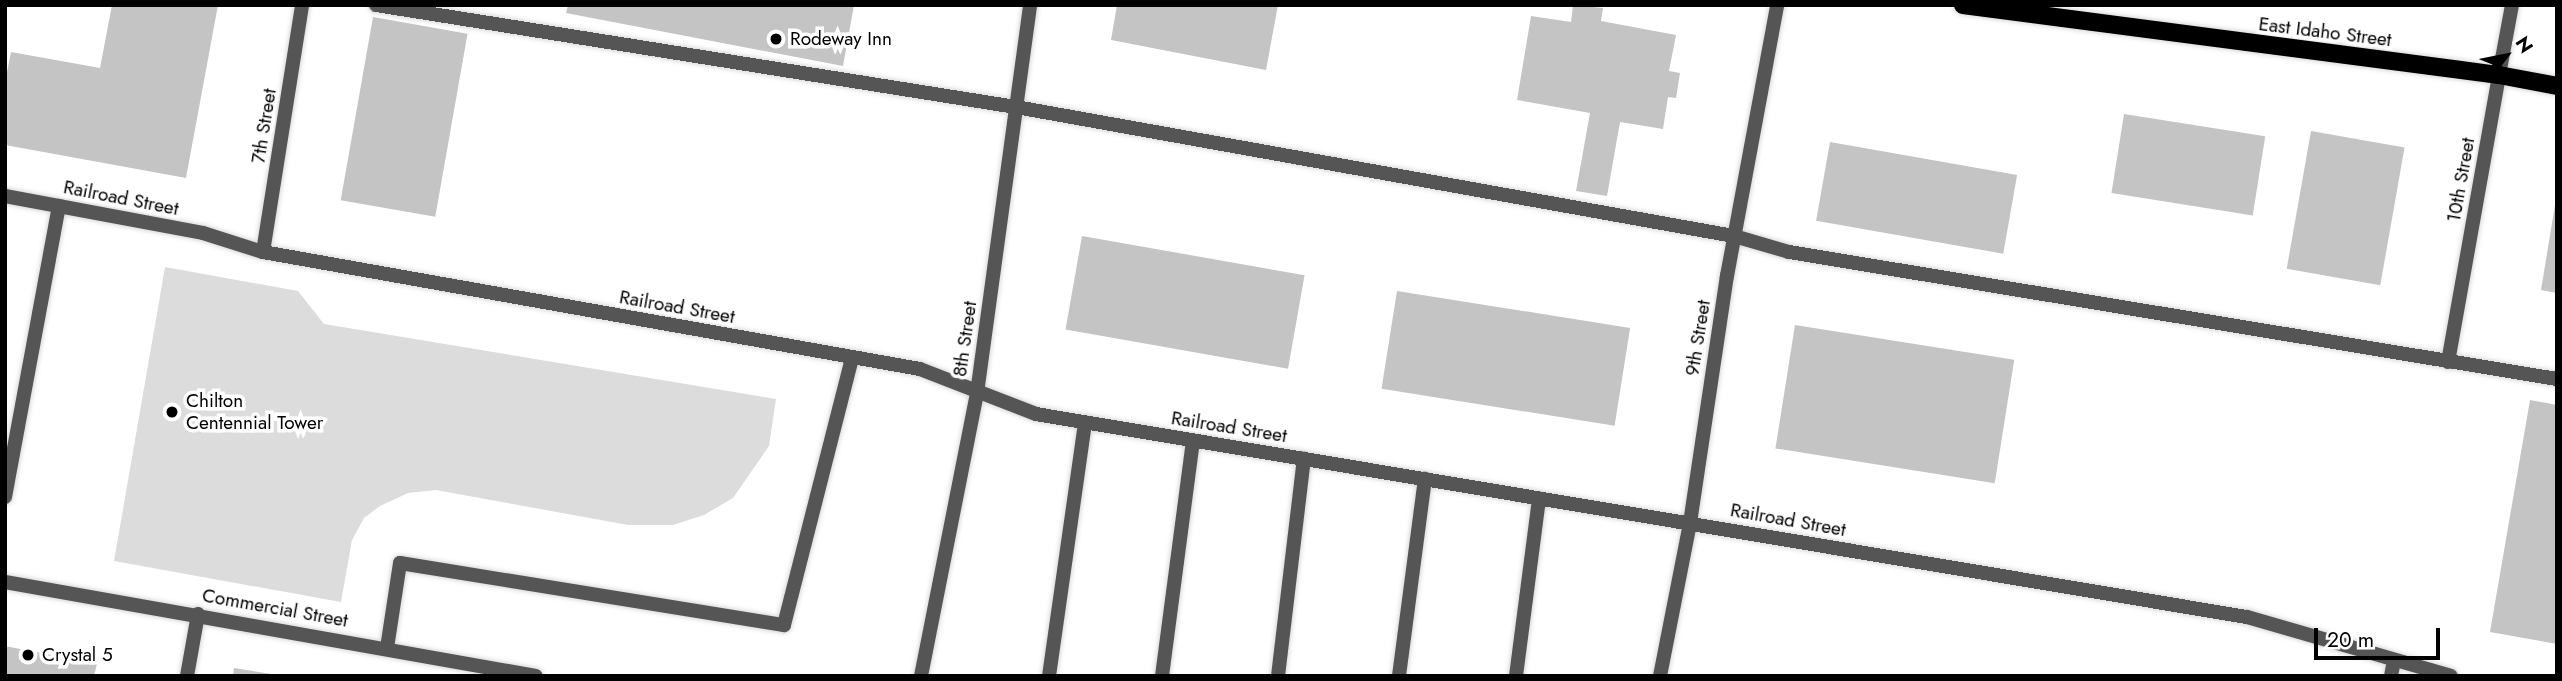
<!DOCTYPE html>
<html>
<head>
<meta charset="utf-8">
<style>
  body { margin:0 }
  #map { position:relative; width:2562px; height:681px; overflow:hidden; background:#fff; font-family:Jost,sans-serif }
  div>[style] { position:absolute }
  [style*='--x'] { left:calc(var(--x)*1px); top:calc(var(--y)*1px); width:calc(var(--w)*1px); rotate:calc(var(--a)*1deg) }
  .green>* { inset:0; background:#dcdcdc }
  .building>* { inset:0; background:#c4c4c4; transform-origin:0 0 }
  .roads { filter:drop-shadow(0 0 2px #dbdbdb) drop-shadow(0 0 2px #dbdbdb) }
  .service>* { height:14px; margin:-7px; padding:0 7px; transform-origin:7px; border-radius:7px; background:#555 }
  .minor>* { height:14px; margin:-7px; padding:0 7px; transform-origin:7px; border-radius:7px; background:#555 }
  .tertiary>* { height:14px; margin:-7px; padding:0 7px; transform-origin:7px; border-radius:7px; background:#555 }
  .primary>* { height:18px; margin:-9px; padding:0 9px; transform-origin:9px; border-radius:9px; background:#000 }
  .dots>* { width:19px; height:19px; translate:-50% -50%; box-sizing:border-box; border:4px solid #fff; border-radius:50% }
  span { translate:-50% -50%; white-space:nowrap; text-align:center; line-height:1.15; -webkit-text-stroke:7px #fff; paint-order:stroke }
  .street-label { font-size:19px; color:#000 }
  .poi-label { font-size:19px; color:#000 }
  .left { translate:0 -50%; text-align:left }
  .frame { position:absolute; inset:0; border:7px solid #000; pointer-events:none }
  .north { position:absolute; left:2471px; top:21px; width:70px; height:70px; -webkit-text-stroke:5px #fff; paint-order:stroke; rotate:58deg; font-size:19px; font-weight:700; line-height:28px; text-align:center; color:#000 }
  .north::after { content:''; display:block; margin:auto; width:24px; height:32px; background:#000; clip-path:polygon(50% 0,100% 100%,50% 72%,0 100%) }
  .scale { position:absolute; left:2314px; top:628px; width:126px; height:32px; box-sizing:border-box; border:4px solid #000; border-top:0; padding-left:9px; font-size:21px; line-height:24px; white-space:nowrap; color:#000; -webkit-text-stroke:5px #fff; paint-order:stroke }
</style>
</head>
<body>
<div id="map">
  <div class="green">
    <i style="clip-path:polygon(165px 267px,298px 291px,324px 324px,776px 399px,769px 446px,733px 498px,704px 515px,673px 525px,628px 525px,436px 490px,408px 493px,380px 506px,364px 518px,352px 540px,341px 602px,114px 561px)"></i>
  </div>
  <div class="building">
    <i style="clip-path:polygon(112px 5px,218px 5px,186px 178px,5px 145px,5px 82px,11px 52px,100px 68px)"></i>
    <i style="clip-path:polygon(568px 5px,854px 5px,843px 66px,566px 13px)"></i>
    <i style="clip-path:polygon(1117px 5px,1278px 5px,1266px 70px,1111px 40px)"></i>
    <i style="clip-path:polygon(1573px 5px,1603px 8px,1601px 21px,1676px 35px,1669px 71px,1680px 73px,1676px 98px,1668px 97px,1663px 129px,1620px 122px,1607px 196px,1576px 191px,1590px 113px,1517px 100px,1531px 16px,1571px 22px)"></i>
    <i style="left:373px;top:17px;width:96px;height:186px;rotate:10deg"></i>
    <i style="left:2124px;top:114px;width:143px;height:80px;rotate:9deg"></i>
    <i style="left:2311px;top:131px;width:95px;height:140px;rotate:10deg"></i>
    <i style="left:1830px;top:142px;width:190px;height:80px;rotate:10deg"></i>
    <i style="clip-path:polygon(2555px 205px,2557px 205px,2557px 293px,2541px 290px)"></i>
    <i style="left:1082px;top:236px;width:226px;height:95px;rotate:10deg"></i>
    <i style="left:1397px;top:291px;width:236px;height:99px;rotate:9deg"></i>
    <i style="left:1795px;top:325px;width:222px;height:125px;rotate:9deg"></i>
    <i style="clip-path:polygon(2530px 400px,2557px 405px,2557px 644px,2490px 632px)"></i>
    <i style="clip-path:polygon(5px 646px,97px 664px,94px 676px,5px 676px)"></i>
    <i style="clip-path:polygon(234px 668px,271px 674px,271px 676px,233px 676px)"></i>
  </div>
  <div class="roads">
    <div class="service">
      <i style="--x:376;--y:5;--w:648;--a:9.06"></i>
      <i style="--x:1016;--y:107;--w:729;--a:10.19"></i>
      <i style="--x:1734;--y:236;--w:57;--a:16.2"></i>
      <i style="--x:1789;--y:252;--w:778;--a:9.39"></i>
      <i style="--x:2448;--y:362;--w:291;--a:-79.9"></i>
      <i style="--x:5;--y:497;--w:296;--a:-79.5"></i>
      <i style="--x:387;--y:648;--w:86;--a:-81.3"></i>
      <i style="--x:400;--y:563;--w:389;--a:9.2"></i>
      <i style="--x:784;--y:625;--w:276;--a:-75.7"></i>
      <i style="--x:1049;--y:676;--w:256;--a:-81.9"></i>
      <i style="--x:1162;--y:676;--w:237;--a:-82.5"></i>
      <i style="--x:1278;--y:676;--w:219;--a:-83.2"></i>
      <i style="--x:1399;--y:676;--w:199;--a:-82.5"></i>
      <i style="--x:1516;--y:676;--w:179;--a:-82.6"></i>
      <i style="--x:2391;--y:676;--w:16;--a:-79"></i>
    </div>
    <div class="minor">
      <i style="--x:2499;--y:75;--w:71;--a:-79.5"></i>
      <i style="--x:5;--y:196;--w:201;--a:10.6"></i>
      <i style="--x:203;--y:233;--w:63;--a:17.6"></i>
      <i style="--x:263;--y:252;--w:667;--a:10.1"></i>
      <i style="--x:920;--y:369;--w:124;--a:21.2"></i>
      <i style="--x:1036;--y:414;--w:1228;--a:9.52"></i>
      <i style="--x:2247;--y:617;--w:212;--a:16.1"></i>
      <i style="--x:263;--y:252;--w:250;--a:-81"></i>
      <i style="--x:5;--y:582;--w:539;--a:10.04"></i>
      <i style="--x:187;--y:676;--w:63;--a:-79.9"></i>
      <i style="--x:921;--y:676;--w:288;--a:-78.8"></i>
      <i style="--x:977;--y:393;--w:392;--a:-82.2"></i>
    </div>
    <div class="tertiary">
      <i style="--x:1660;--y:676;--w:156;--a:-78.9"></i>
      <i style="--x:1690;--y:523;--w:250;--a:-81.5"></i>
      <i style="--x:1727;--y:276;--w:276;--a:-79.5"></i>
    </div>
    <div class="primary">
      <i style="--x:1963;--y:5;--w:541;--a:7.44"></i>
      <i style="--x:2499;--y:75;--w:59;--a:10.7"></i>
    </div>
  </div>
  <div class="dots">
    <i style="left:776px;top:39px;background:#000"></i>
    <i style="left:172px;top:412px;background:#000"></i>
    <i style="left:28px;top:655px;background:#000"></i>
  </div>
  <div class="street-label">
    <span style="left:2325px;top:32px;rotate:7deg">East Idaho Street</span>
    <span style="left:264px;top:126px;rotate:-81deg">7th Street</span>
    <span style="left:2461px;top:180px;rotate:-80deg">10th Street</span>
    <span style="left:121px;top:198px;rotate:11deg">Railroad Street</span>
    <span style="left:677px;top:307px;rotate:10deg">Railroad Street</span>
    <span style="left:1698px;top:338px;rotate:-81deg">9th Street</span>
    <span style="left:965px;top:339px;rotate:-82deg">8th Street</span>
    <span style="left:1229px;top:427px;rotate:9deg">Railroad Street</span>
    <span style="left:1788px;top:520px;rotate:10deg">Railroad Street</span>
    <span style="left:275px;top:608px;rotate:10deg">Commercial Street</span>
  </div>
  <div class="poi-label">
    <span class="left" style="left:790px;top:39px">Rodeway Inn</span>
    <span class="left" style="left:186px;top:412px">Chilton<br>Centennial Tower</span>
    <span class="left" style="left:42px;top:655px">Crystal 5</span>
  </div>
  <div class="frame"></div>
  <div class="north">N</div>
  <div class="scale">20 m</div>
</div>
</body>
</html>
